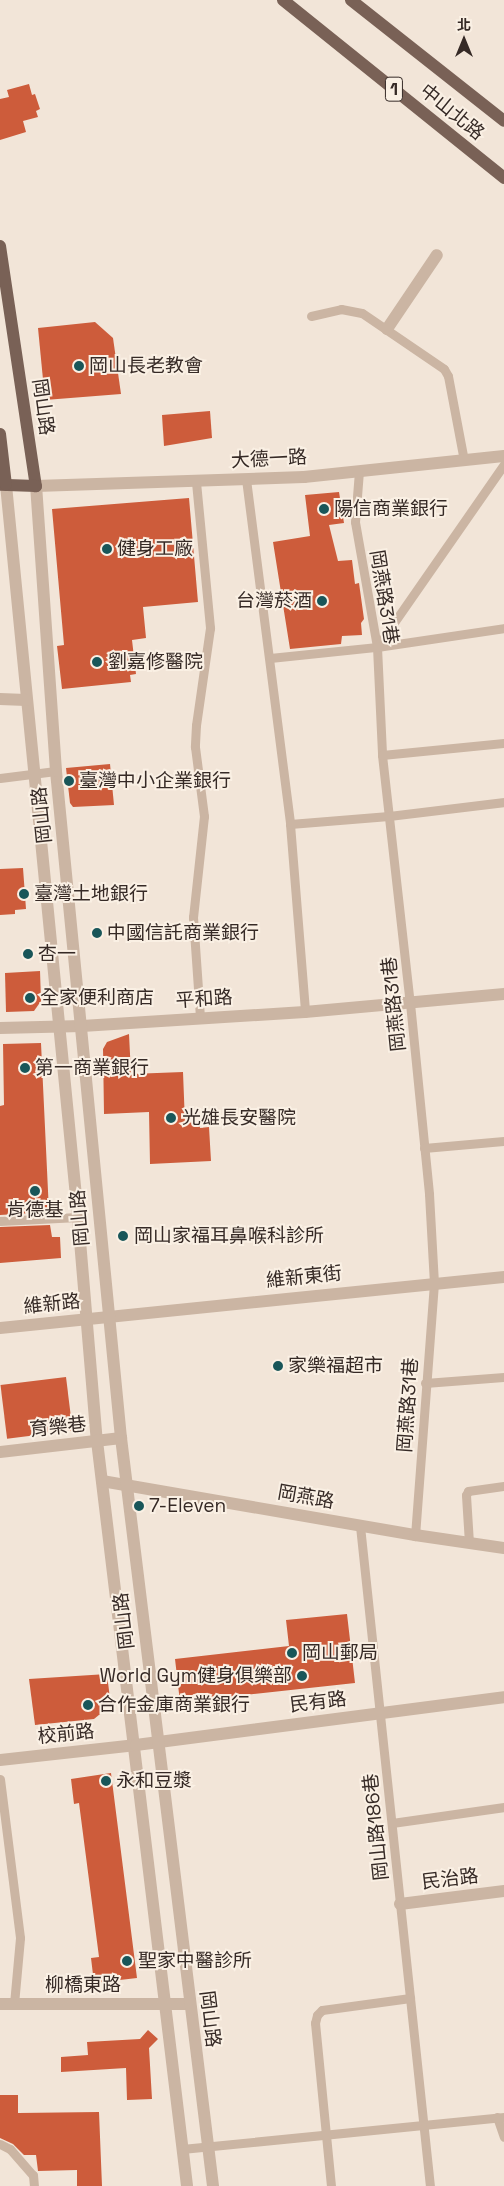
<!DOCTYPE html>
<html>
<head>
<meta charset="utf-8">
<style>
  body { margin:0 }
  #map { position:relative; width:504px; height:2186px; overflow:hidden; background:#f2e5d8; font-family:"Space Grotesk","Noto Sans TC",sans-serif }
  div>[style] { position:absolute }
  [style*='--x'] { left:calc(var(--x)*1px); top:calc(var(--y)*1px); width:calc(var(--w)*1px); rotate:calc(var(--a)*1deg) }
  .building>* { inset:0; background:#cd5c3b; transform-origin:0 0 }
  .lane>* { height:9px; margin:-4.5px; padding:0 4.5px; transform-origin:4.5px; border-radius:4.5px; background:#cbb5a3 }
  .street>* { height:12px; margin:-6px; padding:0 6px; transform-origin:6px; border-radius:6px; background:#cbb5a3 }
  .primary>* { height:12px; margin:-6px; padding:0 6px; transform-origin:6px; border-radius:6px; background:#796156 }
  .dots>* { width:14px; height:14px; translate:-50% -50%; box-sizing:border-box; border:2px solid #faf0e4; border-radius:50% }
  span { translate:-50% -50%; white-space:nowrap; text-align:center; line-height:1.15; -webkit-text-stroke:4px #faf0e4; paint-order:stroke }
  .shield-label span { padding:1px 4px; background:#faf0e4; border:1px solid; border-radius:4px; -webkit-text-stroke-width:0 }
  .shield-label { font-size:18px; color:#362a26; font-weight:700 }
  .street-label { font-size:19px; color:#362a26 }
  .poi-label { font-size:19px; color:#362a26 }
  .left { translate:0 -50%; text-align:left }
  .right { translate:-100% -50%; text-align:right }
  .north { position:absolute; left:439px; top:15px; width:50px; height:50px; -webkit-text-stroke:4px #faf0e4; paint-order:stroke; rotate:0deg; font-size:14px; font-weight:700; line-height:20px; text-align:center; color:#362a26 }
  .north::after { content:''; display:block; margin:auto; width:18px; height:22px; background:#362a26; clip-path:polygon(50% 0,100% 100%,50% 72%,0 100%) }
</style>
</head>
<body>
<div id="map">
  <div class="building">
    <i style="clip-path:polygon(29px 84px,32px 95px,35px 94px,40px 109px,36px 111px,38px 117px,23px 121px,26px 132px,0 140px,0 99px,9px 97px,7px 90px)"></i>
    <i style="clip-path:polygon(95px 322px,113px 338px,121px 394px,45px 400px,38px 328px)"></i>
    <i style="clip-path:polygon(210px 411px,212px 438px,164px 446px,162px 415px)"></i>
    <i style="clip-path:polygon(339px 492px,344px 523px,329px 525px,338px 561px,352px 560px,355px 584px,359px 583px,364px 619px,361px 623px,362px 635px,342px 636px,341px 644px,290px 649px,273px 542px,310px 536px,305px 495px)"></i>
    <i style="clip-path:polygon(189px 498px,198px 602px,143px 607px,146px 638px,132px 640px,136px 674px,130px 675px,131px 682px,62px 689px,57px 646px,64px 645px,52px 509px)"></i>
    <i style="clip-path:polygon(110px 764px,114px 805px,73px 807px,70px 803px,66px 768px)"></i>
    <i style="clip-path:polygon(23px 868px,26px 909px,15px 910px,15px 914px,0 915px,0 869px)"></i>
    <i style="clip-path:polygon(40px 971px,41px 1001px,34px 1011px,6px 1012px,5px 973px)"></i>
    <i style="clip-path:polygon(129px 1034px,131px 1074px,183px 1072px,185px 1123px,199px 1122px,200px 1128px,209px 1127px,211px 1161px,150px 1164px,149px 1112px,104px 1114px,103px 1049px,107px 1042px)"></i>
    <i style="clip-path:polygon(41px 1043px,49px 1212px,0 1215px,0 1106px,4px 1105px,3px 1044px)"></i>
    <i style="clip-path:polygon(50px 1225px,52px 1237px,60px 1237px,61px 1258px,0 1263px,0 1227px)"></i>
    <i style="left:66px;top:1377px;width:54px;height:66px;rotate:83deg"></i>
    <i style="clip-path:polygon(347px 1614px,355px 1683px,180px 1702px,175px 1659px,289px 1646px,286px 1620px)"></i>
    <i style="clip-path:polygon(107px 1674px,110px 1699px,105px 1710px,94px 1719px,35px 1725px,29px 1679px)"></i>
    <i style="clip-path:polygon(111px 1773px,137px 1978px,94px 1983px,91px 1958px,99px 1957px,79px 1803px,74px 1804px,71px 1779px)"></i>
    <i style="clip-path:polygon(148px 2030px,158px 2039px,149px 2048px,152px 2099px,127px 2100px,126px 2068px,61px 2072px,61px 2057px,88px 2055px,87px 2042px,140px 2039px)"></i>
    <i style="clip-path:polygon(0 2095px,18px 2095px,18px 2113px,99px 2112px,102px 2186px,77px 2186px,77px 2170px,38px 2171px,36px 2155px,24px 2155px,13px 2144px,0 2138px)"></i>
  </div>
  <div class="lane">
    <i style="--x:311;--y:316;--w:31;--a:-13"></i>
    <i style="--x:341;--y:309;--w:21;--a:11"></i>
    <i style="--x:362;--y:313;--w:99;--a:34.3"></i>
    <i style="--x:444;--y:369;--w:8;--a:60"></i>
    <i style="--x:448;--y:376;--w:86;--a:79.3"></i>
    <i style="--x:359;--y:471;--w:51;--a:94.5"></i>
    <i style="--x:355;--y:522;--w:127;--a:80"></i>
    <i style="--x:377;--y:647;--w:108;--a:87.3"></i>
    <i style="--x:382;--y:755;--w:250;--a:83.6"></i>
    <i style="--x:410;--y:1003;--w:192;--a:84.3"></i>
    <i style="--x:429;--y:1194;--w:89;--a:86.8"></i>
    <i style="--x:434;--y:1283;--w:253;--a:94.3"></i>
    <i style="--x:246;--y:479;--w:348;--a:82.7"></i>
    <i style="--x:290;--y:824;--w:189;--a:85.4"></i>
    <i style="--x:196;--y:482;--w:147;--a:84.5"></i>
    <i style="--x:210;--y:628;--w:98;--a:98.2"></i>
    <i style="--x:196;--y:725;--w:22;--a:93"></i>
    <i style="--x:195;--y:747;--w:70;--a:82.6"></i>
    <i style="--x:204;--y:816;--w:102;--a:96.2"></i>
    <i style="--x:193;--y:917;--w:101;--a:86"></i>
    <i style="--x:377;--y:647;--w:223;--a:-55.2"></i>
    <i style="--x:270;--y:658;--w:108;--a:-5.9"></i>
    <i style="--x:377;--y:647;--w:128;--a:-8.5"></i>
    <i style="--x:382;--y:755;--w:123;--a:-5.6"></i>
    <i style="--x:0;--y:778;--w:56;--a:-7.1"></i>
    <i style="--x:290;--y:824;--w:99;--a:-4.6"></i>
    <i style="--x:389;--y:816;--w:116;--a:-6.9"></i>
    <i style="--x:424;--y:1148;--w:80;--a:-5"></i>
    <i style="--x:0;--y:1221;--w:78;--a:-2.9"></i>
    <i style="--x:425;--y:1383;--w:79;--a:-4.3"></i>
    <i style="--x:360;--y:1526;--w:664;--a:83.95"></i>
    <i style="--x:469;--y:1543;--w:48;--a:-93.6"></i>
    <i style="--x:466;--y:1495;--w:4;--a:-63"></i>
    <i style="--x:468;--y:1491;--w:36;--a:-8"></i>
    <i style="--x:0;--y:1779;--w:160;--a:82.8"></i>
    <i style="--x:20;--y:1938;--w:66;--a:95.2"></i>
    <i style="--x:392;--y:1823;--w:113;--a:-8.1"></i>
    <i style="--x:497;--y:2117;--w:21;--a:71"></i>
    <i style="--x:0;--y:2144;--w:11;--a:27"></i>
    <i style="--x:10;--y:2149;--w:35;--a:49"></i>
    <i style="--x:33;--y:2175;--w:11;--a:85"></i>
    <i style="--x:182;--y:2149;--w:324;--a:-5.7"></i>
    <i style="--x:331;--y:2186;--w:164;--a:-95.6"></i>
    <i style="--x:315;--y:2023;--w:8;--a:-76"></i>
    <i style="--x:317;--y:2015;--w:7;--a:-45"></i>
    <i style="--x:322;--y:2010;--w:89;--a:-7.8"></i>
  </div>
  <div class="street">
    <i style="--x:387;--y:329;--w:89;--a:-56"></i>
    <i style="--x:6;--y:485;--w:736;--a:84.38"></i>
    <i style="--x:78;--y:1217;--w:225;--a:85.2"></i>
    <i style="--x:97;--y:1441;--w:750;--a:83.11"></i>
    <i style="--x:0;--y:699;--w:26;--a:2"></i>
    <i style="--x:0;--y:1028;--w:82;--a:-1.4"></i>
    <i style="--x:82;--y:1026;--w:223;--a:-3.6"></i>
    <i style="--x:305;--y:1012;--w:200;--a:-5.2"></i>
    <i style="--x:0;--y:1328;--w:507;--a:-5.78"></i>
    <i style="--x:0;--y:1452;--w:122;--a:-6.6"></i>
    <i style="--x:102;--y:1481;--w:318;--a:9.8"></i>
    <i style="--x:415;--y:1535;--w:90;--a:8.3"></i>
    <i style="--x:0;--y:1760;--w:137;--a:-6.3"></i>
    <i style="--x:136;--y:1745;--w:371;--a:-7.4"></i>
    <i style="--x:400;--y:1904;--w:105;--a:-7.1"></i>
    <i style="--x:0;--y:2004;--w:190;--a:0"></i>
    <i style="--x:213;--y:2186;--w:754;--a:-97.01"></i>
    <i style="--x:121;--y:1438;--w:670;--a:-95.57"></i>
    <i style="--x:56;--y:771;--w:286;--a:-94"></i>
    <i style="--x:36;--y:486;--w:268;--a:-1.9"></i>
    <i style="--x:304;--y:477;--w:201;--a:-6"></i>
  </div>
  <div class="primary">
    <i style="--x:283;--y:0;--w:284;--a:38.8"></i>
    <i style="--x:351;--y:0;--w:195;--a:38.3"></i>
    <i style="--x:0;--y:246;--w:243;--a:81.5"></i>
    <i style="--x:36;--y:486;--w:36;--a:-178"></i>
    <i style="--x:0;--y:434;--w:51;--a:83.3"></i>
  </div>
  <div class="dots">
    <i style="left:79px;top:366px;background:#195659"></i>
    <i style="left:324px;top:509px;background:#195659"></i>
    <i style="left:107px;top:549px;background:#195659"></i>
    <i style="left:322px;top:601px;background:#195659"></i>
    <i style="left:97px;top:662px;background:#195659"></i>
    <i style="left:69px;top:781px;background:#195659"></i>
    <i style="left:24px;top:894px;background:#195659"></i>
    <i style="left:97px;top:933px;background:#195659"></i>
    <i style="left:28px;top:954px;background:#195659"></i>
    <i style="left:30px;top:998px;background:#195659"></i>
    <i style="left:25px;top:1068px;background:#195659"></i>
    <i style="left:171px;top:1118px;background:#195659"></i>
    <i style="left:35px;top:1191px;background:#195659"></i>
    <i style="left:123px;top:1236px;background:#195659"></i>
    <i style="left:278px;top:1366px;background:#195659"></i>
    <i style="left:139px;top:1506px;background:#195659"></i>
    <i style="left:292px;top:1653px;background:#195659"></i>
    <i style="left:302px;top:1676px;background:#195659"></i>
    <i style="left:88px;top:1705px;background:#195659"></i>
    <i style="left:106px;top:1781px;background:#195659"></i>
    <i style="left:127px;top:1961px;background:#195659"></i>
  </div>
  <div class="shield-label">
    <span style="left:394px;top:89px">1</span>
  </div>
  <div class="street-label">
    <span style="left:452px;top:112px;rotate:39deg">中山北路</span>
    <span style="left:43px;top:407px;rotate:82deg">岡山路</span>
    <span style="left:269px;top:459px;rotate:-3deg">大德一路</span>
    <span style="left:384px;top:597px;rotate:81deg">岡燕路31巷</span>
    <span style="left:42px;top:815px;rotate:-96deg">岡山路</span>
    <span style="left:204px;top:999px;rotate:-4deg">平和路</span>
    <span style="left:394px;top:1004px;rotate:-96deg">岡燕路31巷</span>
    <span style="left:80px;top:1218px;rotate:-95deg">岡山路</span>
    <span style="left:304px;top:1277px;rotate:-6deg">維新東街</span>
    <span style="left:52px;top:1304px;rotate:-6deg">維新路</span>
    <span style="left:408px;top:1405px;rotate:-86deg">岡燕路31巷</span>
    <span style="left:58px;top:1427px;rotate:-6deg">育樂巷</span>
    <span style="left:306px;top:1497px;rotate:10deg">岡燕路</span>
    <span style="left:124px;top:1621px;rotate:-97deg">岡山路</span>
    <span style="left:318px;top:1702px;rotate:-7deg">民有路</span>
    <span style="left:66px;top:1734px;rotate:-6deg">校前路</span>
    <span style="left:376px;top:1827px;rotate:-96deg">岡山路186巷</span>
    <span style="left:450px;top:1879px;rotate:-7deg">民治路</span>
    <span style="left:83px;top:1985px">柳橋東路</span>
    <span style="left:210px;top:2019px;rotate:83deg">岡山路</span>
  </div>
  <div class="poi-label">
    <span class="left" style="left:89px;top:366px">岡山長老教會</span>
    <span class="left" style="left:334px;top:509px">陽信商業銀行</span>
    <span class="left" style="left:117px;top:549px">健身工廠</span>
    <span class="right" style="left:312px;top:601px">台灣菸酒</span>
    <span class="left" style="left:108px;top:662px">劉嘉修醫院</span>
    <span class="left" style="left:79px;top:781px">臺灣中小企業銀行</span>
    <span class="left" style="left:34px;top:894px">臺灣土地銀行</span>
    <span class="left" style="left:107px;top:933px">中國信託商業銀行</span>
    <span class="left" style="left:38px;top:954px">杏一</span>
    <span class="left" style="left:40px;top:998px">全家便利商店</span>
    <span class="left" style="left:35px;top:1068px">第一商業銀行</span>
    <span class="left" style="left:182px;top:1118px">光雄長安醫院</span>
    <span style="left:35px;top:1210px">肯德基</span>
    <span class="left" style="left:134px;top:1236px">岡山家福耳鼻喉科診所</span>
    <span class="left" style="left:288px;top:1366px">家樂福超市</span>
    <span class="left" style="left:149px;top:1506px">7-Eleven</span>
    <span class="left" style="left:302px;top:1653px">岡山郵局</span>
    <span class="right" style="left:292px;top:1676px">World Gym健身俱樂部</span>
    <span class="left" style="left:98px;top:1705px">合作金庫商業銀行</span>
    <span class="left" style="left:116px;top:1781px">永和豆漿</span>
    <span class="left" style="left:138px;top:1961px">聖家中醫診所</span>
  </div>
  <div class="north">北</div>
</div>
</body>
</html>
